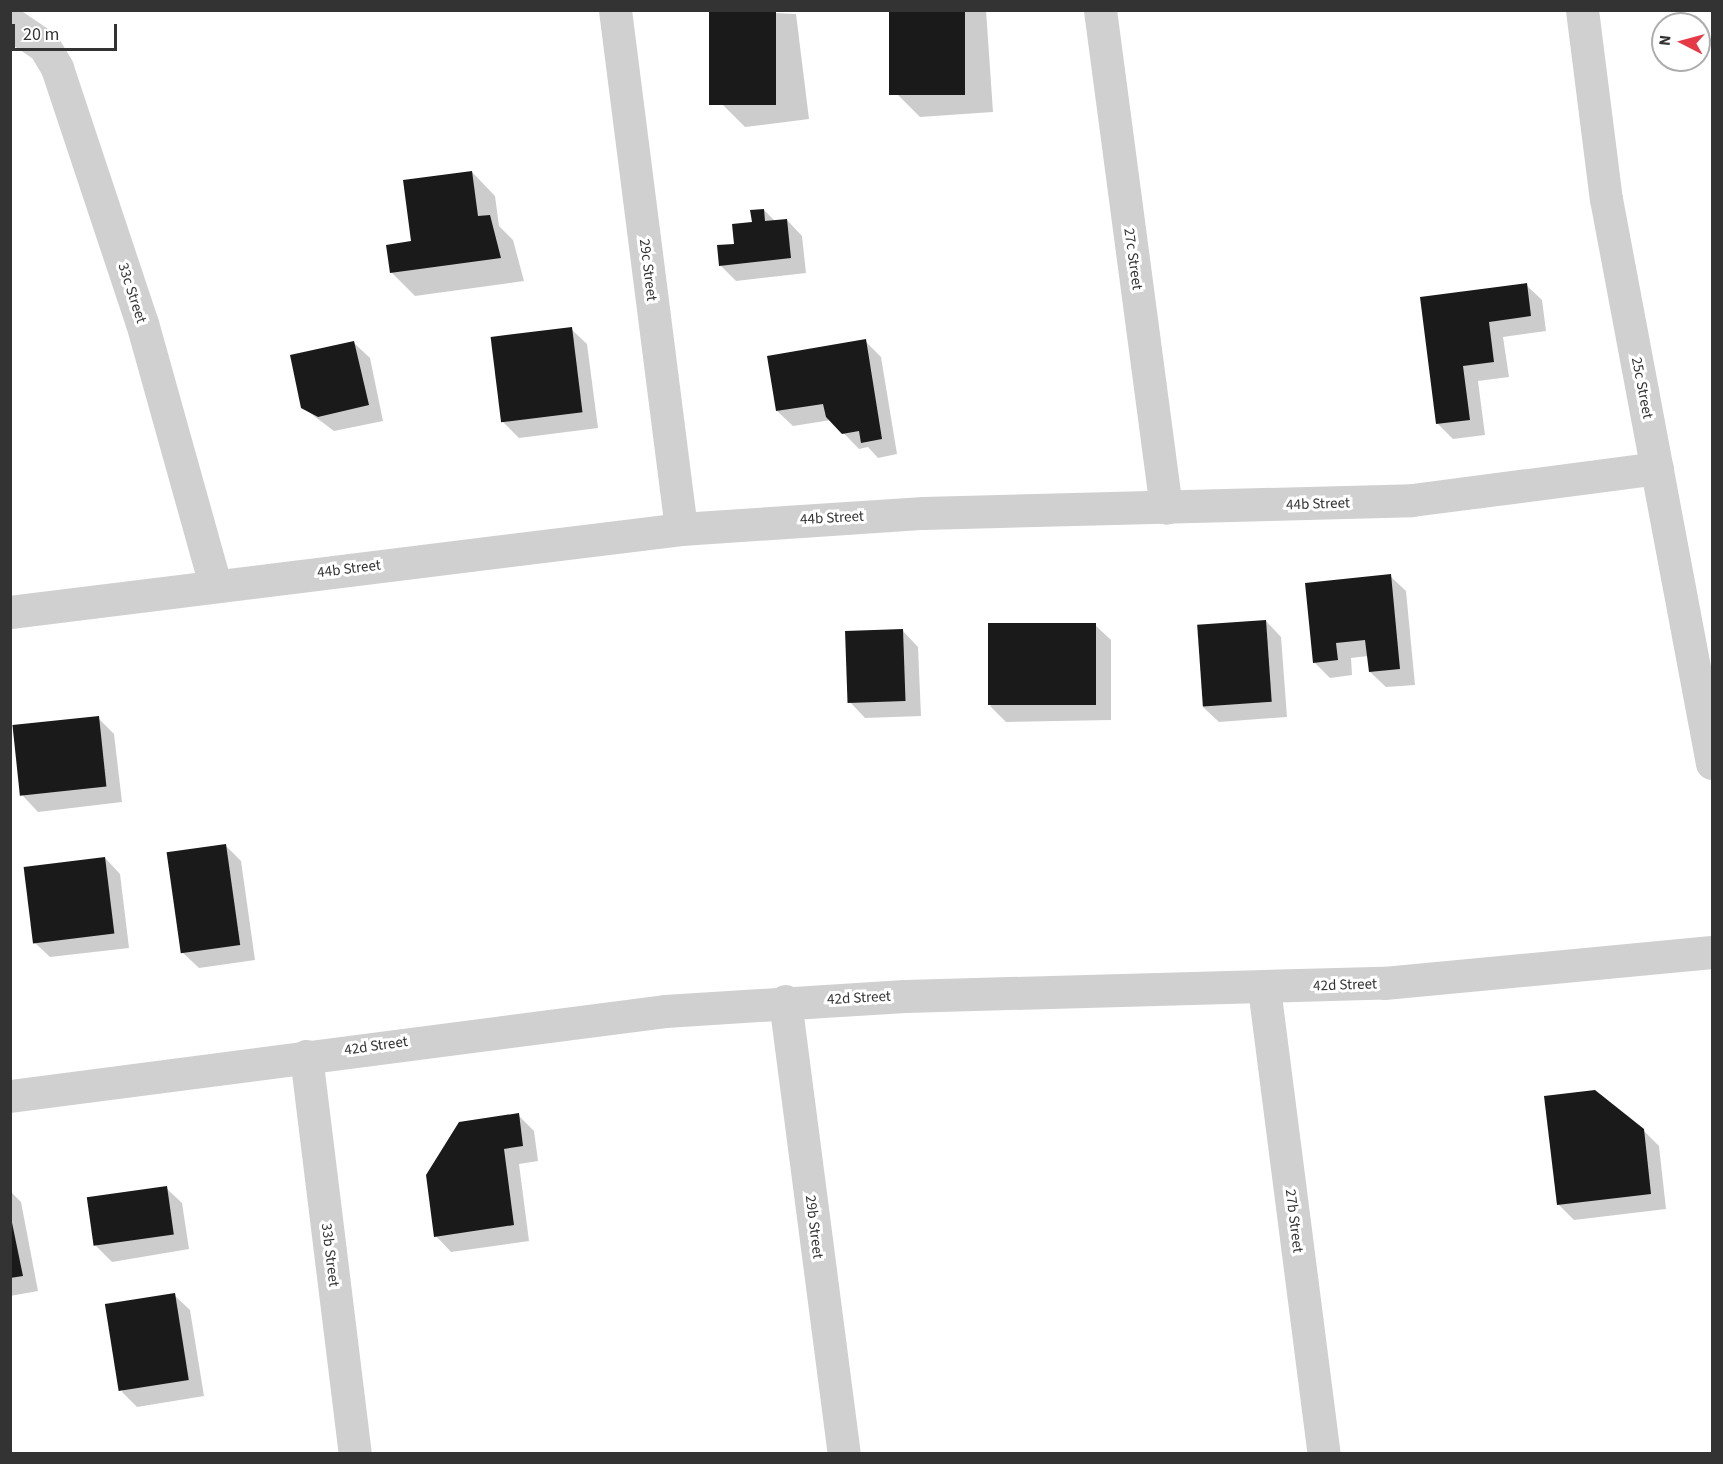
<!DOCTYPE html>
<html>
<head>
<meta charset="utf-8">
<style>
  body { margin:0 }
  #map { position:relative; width:1723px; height:1464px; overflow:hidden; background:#fff; font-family:"Source Sans 3",sans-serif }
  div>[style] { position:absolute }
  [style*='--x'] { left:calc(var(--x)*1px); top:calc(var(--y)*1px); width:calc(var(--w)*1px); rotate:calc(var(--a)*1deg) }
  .shadow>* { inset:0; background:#0003 }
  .building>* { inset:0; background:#1a1a1a; transform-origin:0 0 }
  .minor>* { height:33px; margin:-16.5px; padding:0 16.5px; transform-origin:16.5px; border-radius:16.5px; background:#d0d0d0 }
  span { translate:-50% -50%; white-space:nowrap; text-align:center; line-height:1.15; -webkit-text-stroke:6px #fff; paint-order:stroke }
  .street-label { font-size:15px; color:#333 }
  .frame { position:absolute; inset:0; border:12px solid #333; pointer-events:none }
  .north { position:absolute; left:1651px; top:12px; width:60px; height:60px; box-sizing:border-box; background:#fff; border:2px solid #adadad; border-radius:50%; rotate:276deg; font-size:16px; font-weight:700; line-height:24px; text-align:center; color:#333 }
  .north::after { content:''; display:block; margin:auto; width:21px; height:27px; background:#e63946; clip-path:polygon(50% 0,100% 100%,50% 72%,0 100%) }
  .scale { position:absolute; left:12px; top:24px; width:105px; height:27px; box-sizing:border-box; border:3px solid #333; border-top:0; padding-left:8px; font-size:18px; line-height:21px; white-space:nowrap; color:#333; -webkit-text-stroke:4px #fff; paint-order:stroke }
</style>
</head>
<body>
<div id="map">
  <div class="shadow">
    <i style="clip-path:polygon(710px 10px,796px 14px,809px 119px,745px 127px,722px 104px)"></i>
    <i style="clip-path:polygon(890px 10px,986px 10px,993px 112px,920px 117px,897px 94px)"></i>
    <i style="clip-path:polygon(472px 172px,495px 196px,499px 226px,513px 240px,524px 281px,415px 296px,392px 273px)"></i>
    <i style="clip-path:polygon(764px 210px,775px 221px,787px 220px,802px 236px,806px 273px,736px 281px,720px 265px)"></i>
    <i style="clip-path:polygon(1526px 285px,1542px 300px,1546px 331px,1503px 337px,1509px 377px,1478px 381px,1485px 435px,1453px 439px,1438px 424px,1421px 299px)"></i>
    <i style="clip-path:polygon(571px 329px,587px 344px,598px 428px,519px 438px,503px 422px)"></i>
    <i style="clip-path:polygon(865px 341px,881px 357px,897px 454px,878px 458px,868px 447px,859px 449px,831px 420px,793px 426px,777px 411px)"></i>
    <i style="clip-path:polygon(354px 343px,370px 358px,383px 421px,334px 431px,302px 407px)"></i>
    <i style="clip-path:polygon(1390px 576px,1406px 591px,1415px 685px,1386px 687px,1370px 672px,1368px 656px,1351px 658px,1352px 675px,1330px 678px,1314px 662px)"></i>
    <i style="clip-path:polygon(1266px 621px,1281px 637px,1287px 717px,1219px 722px,1203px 707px)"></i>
    <i style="clip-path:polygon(1095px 625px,1111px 640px,1111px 720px,1006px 722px,990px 706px)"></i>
    <i style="clip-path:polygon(903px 631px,918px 647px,921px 716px,865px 718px,850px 702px)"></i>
    <i style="clip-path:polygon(98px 718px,114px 734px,122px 802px,38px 812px,23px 796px)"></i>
    <i style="clip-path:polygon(225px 845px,241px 861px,255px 960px,199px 968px,183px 953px)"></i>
    <i style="clip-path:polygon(105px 858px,120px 874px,129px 948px,50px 957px,34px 942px)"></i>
    <i style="clip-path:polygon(518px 1115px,534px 1131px,538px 1161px,519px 1164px,529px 1241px,451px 1252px,436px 1236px)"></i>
    <i style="clip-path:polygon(1643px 1130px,1659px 1146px,1666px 1209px,1574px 1220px,1558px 1204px)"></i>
    <i style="clip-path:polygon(166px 1188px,182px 1203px,189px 1249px,112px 1262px,96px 1246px)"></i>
    <i style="clip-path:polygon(10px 1191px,21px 1202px,38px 1291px,10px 1296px)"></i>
    <i style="clip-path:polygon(174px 1295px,190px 1310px,204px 1396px,137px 1407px,122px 1392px)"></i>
  </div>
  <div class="building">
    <i style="left:709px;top:10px;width:67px;height:95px"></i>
    <i style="left:889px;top:10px;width:76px;height:85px"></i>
    <i style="clip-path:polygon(472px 171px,478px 216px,490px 215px,501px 258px,390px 273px,386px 245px,411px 241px,403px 180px)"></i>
    <i style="clip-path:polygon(764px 209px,765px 221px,787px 219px,791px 258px,719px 266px,717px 245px,734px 244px,732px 224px,752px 222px,750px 210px)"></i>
    <i style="clip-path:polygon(1527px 283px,1531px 316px,1489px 322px,1494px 362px,1463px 366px,1470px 420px,1436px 424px,1420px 297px)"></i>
    <i style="left:572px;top:327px;width:86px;height:82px;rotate:83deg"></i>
    <i style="clip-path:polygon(866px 339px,882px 439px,861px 443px,859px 431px,842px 434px,826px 417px,823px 404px,776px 411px,767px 356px)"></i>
    <i style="clip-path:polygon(354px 341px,369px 405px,318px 417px,301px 408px,290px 355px)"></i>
    <i style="clip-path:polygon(1391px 574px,1400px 669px,1369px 672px,1365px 640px,1336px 643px,1338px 660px,1313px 663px,1305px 583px)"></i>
    <i style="left:1266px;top:620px;width:82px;height:69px;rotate:86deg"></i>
    <i style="left:1096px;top:623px;width:82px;height:108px;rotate:90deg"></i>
    <i style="left:903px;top:629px;width:72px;height:58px;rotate:88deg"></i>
    <i style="left:99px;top:716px;width:71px;height:87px;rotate:84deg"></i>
    <i style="left:226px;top:844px;width:102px;height:60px;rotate:82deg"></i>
    <i style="left:105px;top:857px;width:77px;height:82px;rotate:83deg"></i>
    <i style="clip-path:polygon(1595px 1090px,1644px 1129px,1651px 1194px,1557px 1205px,1544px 1096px)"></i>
    <i style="clip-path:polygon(519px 1113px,523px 1146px,504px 1149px,514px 1225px,434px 1237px,426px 1175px,459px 1122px)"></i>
    <i style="left:167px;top:1186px;width:49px;height:81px;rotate:82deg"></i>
    <i style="clip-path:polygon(10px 1213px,23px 1276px,10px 1278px)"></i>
    <i style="left:175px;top:1293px;width:88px;height:71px;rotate:81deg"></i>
  </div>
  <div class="minor">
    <i style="--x:615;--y:10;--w:523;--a:82.75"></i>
    <i style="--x:1100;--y:10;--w:502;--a:82.45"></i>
    <i style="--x:1582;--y:10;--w:191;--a:82.8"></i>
    <i style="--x:1606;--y:199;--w:574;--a:79.36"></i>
    <i style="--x:10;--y:23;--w:41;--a:34.1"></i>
    <i style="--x:44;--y:46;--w:26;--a:59"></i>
    <i style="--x:57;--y:68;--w:269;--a:71.6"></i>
    <i style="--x:142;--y:323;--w:272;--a:74.4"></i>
    <i style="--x:10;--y:612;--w:676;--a:-7.05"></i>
    <i style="--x:681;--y:529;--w:243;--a:-3.8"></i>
    <i style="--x:923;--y:513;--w:489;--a:-1.5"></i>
    <i style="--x:1412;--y:500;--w:247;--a:-7.4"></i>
    <i style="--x:1264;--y:988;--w:470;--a:82.7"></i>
    <i style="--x:785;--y:1001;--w:457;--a:82.6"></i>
    <i style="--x:306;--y:1056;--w:401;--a:83"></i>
    <i style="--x:10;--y:1096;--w:660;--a:-7.39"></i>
    <i style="--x:665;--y:1011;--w:240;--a:-3.6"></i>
    <i style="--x:905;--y:996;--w:479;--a:-1.6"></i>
    <i style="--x:1384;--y:983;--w:329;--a:-5.4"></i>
  </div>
  <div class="street-label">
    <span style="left:1133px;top:259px;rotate:82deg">27c Street</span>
    <span style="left:648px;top:270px;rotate:83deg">29c Street</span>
    <span style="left:132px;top:293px;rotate:72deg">33c Street</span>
    <span style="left:1642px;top:388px;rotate:79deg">25c Street</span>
    <span style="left:1318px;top:504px;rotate:-2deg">44b Street</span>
    <span style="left:832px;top:518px;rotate:-3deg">44b Street</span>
    <span style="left:349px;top:569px;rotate:-7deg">44b Street</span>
    <span style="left:1345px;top:985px;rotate:-2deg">42d Street</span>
    <span style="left:859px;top:998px;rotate:-3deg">42d Street</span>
    <span style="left:376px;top:1046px;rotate:-8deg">42d Street</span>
    <span style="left:1294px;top:1221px;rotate:83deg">27b Street</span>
    <span style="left:814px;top:1227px;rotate:83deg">29b Street</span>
    <span style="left:330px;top:1255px;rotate:83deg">33b Street</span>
  </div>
  <div class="frame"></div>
  <div class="north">N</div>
  <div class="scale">20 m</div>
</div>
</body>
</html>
